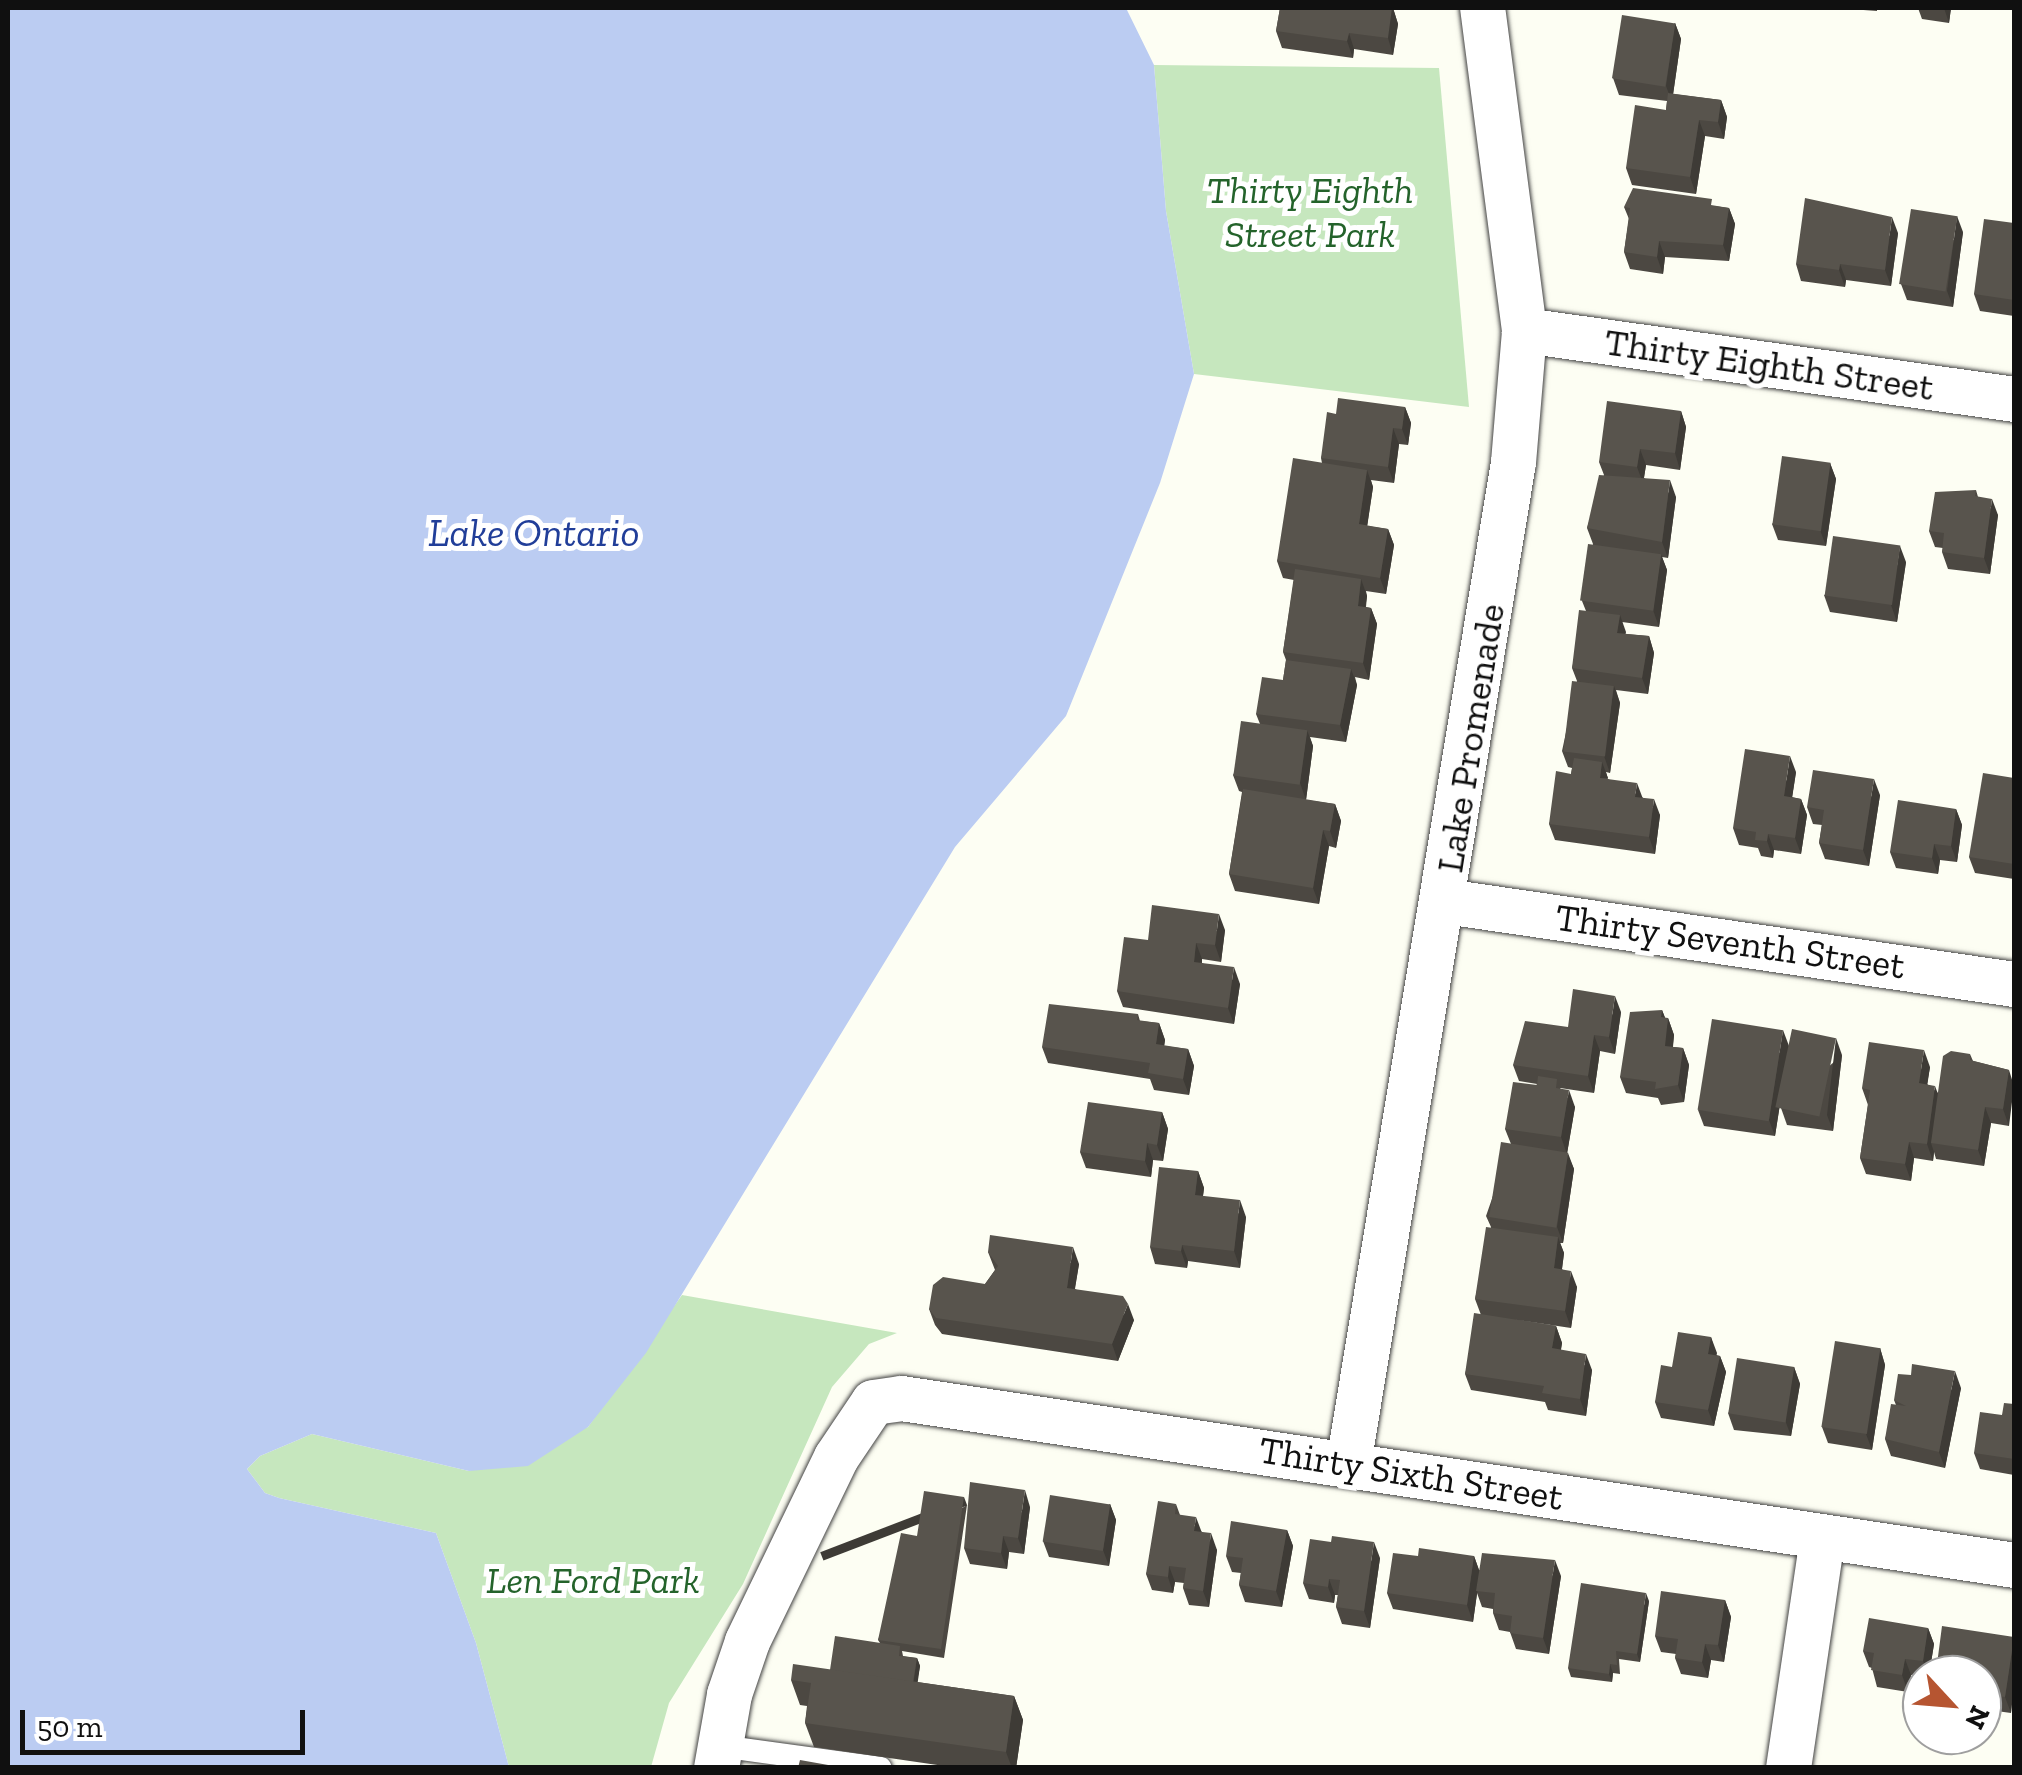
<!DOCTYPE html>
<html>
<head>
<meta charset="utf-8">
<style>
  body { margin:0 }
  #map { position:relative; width:2022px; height:1775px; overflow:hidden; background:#fdfef3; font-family:"Zilla Slab",serif }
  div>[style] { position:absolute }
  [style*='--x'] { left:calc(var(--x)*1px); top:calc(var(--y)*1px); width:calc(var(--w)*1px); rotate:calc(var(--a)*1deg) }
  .green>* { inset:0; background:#c6e7be }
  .water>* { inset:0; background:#bbccf2 }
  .roads { filter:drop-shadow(0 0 2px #434343) drop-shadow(0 0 2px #434343) }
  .service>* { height:22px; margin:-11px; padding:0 11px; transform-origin:11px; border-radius:11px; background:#fff }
  .minor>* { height:45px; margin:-22.5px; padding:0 22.5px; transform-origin:22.5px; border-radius:22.5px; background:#fff }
  .wall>* { inset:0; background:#4c4842 }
  .shaded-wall>* { inset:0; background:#3e3b36; transform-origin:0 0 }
  .building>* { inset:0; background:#58544d; transform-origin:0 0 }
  span { translate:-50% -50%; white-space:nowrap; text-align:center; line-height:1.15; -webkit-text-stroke:10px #fff; paint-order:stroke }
  .park-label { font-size:38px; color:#24632b; font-style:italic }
  .street-label { font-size:38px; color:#101010 }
  .water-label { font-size:40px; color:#213e99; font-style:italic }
  .frame { position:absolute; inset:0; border:10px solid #101010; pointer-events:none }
  .north { position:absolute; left:1902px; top:1655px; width:100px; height:100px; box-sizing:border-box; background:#fff; border:2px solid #9f9f9f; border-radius:50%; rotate:116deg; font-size:28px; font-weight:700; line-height:40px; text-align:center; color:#101010 }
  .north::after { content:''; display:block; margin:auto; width:35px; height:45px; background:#b65531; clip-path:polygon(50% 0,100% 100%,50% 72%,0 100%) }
  .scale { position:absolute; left:20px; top:1710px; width:285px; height:45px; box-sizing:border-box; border:5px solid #101010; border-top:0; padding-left:12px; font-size:30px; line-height:35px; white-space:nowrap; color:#101010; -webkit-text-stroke:8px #fff; paint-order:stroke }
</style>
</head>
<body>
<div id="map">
  <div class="green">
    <i style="clip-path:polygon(1154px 65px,1439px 68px,1469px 407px,1194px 374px,1166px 211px)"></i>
    <i style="clip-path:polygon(682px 1295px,897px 1333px,869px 1344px,832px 1387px,743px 1584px,669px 1703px,651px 1767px,509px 1767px,476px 1643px,436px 1533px,279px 1498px,265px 1493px,247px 1469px,260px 1456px,312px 1434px,469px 1471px,588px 1427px)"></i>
  </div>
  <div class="water">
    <i style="clip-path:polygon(8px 8px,1126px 8px,1154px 65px,1166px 211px,1194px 374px,1160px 483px,1066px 716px,955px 847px,646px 1353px,588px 1427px,528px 1466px,469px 1471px,312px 1434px,260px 1456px,247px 1469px,265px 1493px,279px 1498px,436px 1533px,476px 1643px,509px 1767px,8px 1767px)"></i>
  </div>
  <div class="roads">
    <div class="service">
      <i style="--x:720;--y:1746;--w:162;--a:7.8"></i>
    </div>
    <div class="minor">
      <i style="--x:1524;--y:330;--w:495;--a:8"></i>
      <i style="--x:1445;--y:901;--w:575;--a:8.3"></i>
      <i style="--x:1348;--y:1464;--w:1015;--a:-80.65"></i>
      <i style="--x:1513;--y:462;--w:132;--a:-85.2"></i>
      <i style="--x:1524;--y:330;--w:325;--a:-97.4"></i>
      <i style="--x:716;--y:1768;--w:75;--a:-80"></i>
      <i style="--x:729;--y:1694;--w:56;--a:-71.2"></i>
      <i style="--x:747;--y:1641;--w:204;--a:-64.2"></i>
      <i style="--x:836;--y:1457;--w:66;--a:-56.1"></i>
      <i style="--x:873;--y:1402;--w:28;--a:-8"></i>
      <i style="--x:901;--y:1398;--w:1125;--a:8.53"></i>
      <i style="--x:1788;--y:1768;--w:233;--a:-81.6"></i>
    </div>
  </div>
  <div class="wall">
    <i style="clip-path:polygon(1280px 8px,1393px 8px,1398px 24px,1393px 55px,1354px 49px,1353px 58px,1282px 48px,1276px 31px)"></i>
    <i style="clip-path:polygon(1836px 8px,1877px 8px,1877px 11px)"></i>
    <i style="clip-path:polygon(1918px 8px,1951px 8px,1949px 23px,1922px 19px)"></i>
    <i style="clip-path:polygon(1675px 23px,1681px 39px,1673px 94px,1721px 100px,1727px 117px,1724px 139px,1705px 136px,1696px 194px,1632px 185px,1626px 168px,1666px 110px,1667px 101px,1619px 95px,1613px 78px)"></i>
    <i style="clip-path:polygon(1714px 206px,1729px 208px,1735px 224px,1729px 261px,1665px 257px,1663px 274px,1630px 269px,1624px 252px,1629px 219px,1624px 207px)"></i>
    <i style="clip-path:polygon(2014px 223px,2014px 316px,1980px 311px,1974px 294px)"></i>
    <i style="clip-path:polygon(1963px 232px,1953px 307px,1907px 300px,1901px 284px)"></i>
    <i style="clip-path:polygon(1898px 233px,1891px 286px,1846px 280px,1845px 287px,1801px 281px,1796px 264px)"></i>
    <i style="clip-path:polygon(1405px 407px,1411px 423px,1408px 445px,1399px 444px,1394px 483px,1371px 480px,1373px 487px,1367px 526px,1388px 529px,1394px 545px,1386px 594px,1366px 591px,1367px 596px,1366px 607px,1371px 608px,1377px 624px,1369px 680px,1355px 677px,1357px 685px,1346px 742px,1310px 737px,1313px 746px,1306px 800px,1335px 804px,1341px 821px,1336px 848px,1329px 846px,1319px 904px,1235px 891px,1229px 874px,1242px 792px,1239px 791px,1233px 775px,1260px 724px,1256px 714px,1283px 680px,1286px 660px,1283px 652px,1294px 580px,1283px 578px,1277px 561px,1322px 463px,1321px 458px,1336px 414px)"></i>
    <i style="clip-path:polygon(1681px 411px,1686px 427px,1680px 470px,1646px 465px,1644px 478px,1676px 497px,1668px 558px,1662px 557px,1667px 570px,1659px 627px,1622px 622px,1625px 634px,1649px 636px,1654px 653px,1648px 694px,1616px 690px,1620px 703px,1610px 773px,1606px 772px,1608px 779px,1642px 797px,1660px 815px,1655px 854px,1555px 840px,1549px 824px,1571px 774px,1572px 768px,1568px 767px,1562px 751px,1577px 681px,1572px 668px,1586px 611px,1582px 601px,1593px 544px,1587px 528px,1604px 475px,1599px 462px)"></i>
    <i style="clip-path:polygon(1830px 463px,1836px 479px,1826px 546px,1778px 540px,1772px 524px)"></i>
    <i style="clip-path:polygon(1976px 490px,1978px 497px,1998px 515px,1990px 574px,1948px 569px,1942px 552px,1943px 548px,1935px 547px,1929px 531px)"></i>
    <i style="clip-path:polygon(1906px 562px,1897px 622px,1830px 612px,1824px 595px)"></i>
    <i style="clip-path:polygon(1796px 772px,1792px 797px,1801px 799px,1807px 815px,1801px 854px,1774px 850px,1773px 858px,1761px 856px,1758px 848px,1739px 845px,1733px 828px)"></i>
    <i style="clip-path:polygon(2014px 778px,2014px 879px,1975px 873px,1969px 857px)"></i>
    <i style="clip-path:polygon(1880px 795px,1869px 866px,1825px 859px,1819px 843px,1822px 825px,1813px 824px,1807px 807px)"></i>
    <i style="clip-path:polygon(1956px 809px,1962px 825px,1957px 862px,1940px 860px,1938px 874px,1896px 868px,1890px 852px)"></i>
    <i style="clip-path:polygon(1225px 930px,1221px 962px,1202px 959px,1202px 963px,1240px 984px,1234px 1024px,1123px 1007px,1117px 991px,1148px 940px)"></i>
    <i style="clip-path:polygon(1662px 1010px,1665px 1018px,1668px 1018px,1674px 1035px,1673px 1047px,1683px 1048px,1689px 1065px,1684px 1102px,1661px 1105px,1658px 1098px,1626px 1093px,1620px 1077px)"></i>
    <i style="clip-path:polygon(1621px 1012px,1615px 1054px,1600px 1051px,1594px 1093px,1560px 1088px,1575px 1107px,1567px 1153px,1574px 1169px,1563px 1243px,1560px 1243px,1564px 1253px,1562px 1269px,1577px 1287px,1571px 1328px,1511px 1319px,1556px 1326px,1562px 1343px,1561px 1350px,1592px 1370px,1586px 1416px,1548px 1410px,1545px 1402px,1471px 1390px,1465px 1374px,1481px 1315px,1475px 1299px,1491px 1227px,1486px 1216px,1511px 1144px,1505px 1129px,1537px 1084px,1519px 1081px,1513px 1065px,1568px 1027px)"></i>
    <i style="clip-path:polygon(1138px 1014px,1140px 1021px,1159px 1023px,1165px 1040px,1164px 1046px,1188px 1049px,1194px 1066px,1189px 1095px,1154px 1090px,1150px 1079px,1048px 1063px,1042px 1047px)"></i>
    <i style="clip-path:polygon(1789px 1046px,1775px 1136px,1704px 1126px,1698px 1110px)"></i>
    <i style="clip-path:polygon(1970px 1054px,1973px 1061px,2009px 1070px,2009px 1126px,1991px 1123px,1984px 1166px,1936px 1159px,1934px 1152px,1933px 1161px,1914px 1158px,1911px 1181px,1866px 1174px,1860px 1158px,1868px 1105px,1862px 1088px,1930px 1067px,1927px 1084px,1938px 1093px)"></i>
    <i style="clip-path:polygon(1842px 1055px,1833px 1131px,1787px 1125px,1781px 1108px)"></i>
    <i style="clip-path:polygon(1162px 1112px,1168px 1129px,1163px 1161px,1153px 1160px,1151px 1177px,1086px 1168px,1080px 1152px)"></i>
    <i style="clip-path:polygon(1198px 1171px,1204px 1188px,1203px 1196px,1246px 1217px,1240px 1268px,1188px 1261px,1187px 1268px,1155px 1264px,1150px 1247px)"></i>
    <i style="clip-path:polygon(988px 1252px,1079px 1264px,1075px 1289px,1134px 1320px,1118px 1361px,942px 1334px,935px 1325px,929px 1309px,985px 1284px,995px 1270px)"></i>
    <i style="clip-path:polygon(1711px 1337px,1716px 1355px,1720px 1356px,1726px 1372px,1714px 1426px,1661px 1418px,1655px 1402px,1672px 1367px)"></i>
    <i style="clip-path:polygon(1880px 1348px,1885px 1365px,1872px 1450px,1828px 1443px,1822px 1427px)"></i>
    <i style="clip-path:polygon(1794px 1367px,1800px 1384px,1791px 1436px,1734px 1430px,1728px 1413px)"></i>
    <i style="clip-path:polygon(1961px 1388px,1945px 1468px,1891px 1456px,1885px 1439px,1896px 1405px,1894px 1400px)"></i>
    <i style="clip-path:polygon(2014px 1404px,2014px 1475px,1980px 1469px,1974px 1453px,2002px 1415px)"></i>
    <i style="clip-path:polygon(1110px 1504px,1116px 1520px,1109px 1566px,1049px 1557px,1043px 1541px)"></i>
    <i style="clip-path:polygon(1176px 1504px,1180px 1515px,1202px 1532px,1217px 1550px,1209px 1607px,1189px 1605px,1183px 1588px,1184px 1583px,1175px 1582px,1173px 1593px,1152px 1590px,1146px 1574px)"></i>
    <i style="clip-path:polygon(967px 1505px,944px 1658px,902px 1651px,903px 1656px,917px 1658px,920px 1666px,917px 1682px,1014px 1696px,1023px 1720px,1016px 1768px,958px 1768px,814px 1747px,805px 1723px,807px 1706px,800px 1705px,791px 1680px,830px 1670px,880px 1643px,878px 1640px,917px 1536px)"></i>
    <i style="clip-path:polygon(1030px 1507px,1024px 1554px,1009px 1552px,1007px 1569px,970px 1564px,964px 1548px)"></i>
    <i style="clip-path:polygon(1287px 1530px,1293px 1546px,1282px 1607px,1245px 1602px,1239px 1585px,1241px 1573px,1232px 1572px,1226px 1556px)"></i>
    <i style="clip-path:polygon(1418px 1556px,1474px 1556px,1479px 1570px,1561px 1576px,1549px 1654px,1516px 1649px,1510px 1632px,1499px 1630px,1493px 1613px,1493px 1609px,1482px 1607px,1477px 1593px,1473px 1622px,1393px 1609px,1387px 1593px)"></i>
    <i style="clip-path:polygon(1380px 1558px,1370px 1628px,1342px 1624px,1336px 1607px,1338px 1595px,1335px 1595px,1334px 1603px,1309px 1599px,1303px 1583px)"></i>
    <i style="clip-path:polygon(1725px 1600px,1731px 1617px,1724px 1662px,1711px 1660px,1708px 1678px,1681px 1674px,1675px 1658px,1676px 1654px,1661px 1652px,1655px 1636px)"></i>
    <i style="clip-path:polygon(1649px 1601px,1640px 1662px,1619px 1659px,1620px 1674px,1613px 1673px,1612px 1682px,1571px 1677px,1568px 1668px)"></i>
    <i style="clip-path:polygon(1928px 1628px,1934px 1644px,1929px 1675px,1922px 1675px,1922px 1677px,1911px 1675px,1908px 1692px,1877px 1687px,1872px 1668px,1869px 1667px,1863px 1651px)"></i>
    <i style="clip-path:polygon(2014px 1637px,2011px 1713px,1982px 1709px,1982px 1675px,1937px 1675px,1936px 1672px)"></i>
  </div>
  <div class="shaded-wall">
    <i style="clip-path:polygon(1388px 8px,1393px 8px,1398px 24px,1393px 55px,1388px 38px)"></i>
    <i style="clip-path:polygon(1944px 8px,1951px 8px,1949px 23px)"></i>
    <i style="clip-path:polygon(1675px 23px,1681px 39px,1672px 102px,1666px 86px)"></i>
    <i style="clip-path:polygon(1349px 33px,1354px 49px,1353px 58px,1347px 41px)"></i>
    <i style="clip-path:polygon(1721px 100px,1727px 117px,1724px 139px,1718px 122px)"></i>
    <i style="clip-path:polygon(1699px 120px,1705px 136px,1696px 194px,1690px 177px)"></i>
    <i style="clip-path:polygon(1729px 208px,1735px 224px,1729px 261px,1723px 245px)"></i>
    <i style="clip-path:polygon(1957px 216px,1963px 232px,1953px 307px,1947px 291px)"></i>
    <i style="clip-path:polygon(1892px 217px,1898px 233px,1891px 286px,1885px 270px)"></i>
    <i style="clip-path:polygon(1659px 241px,1665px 257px,1663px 274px,1657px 257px)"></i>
    <i style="clip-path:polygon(1840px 264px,1846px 280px,1845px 287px,1839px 270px)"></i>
    <i style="clip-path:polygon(1405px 407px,1411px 423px,1408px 445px,1402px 429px)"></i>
    <i style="clip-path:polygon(1681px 411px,1686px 427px,1680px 470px,1675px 453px)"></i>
    <i style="clip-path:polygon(1393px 428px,1399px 444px,1394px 483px,1388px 467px)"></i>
    <i style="clip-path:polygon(1640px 449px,1646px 465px,1643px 483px,1637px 467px)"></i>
    <i style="clip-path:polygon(1830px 463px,1836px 479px,1826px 546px,1820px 530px)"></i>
    <i style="clip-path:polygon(1367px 470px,1373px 487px,1365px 541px,1359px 524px)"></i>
    <i style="clip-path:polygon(1670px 480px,1676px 497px,1668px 558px,1662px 542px)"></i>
    <i style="clip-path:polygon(1992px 499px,1998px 515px,1990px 574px,1984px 558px)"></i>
    <i style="clip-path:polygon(1388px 529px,1394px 545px,1386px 594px,1380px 578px)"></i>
    <i style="clip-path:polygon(1900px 546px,1906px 562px,1897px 622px,1891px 605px)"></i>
    <i style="clip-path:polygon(1661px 554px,1667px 570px,1659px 627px,1653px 610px)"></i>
    <i style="clip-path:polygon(1361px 579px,1367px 596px,1363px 622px,1358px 606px)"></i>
    <i style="clip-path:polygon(1371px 608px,1377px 624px,1369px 680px,1363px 663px)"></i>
    <i style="clip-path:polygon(1620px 615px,1626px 632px,1623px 649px,1617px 633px)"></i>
    <i style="clip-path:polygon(1649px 636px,1654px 653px,1648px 694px,1642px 678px)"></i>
    <i style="clip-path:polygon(1351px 669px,1357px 685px,1346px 742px,1340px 725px)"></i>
    <i style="clip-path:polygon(1614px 686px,1620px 703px,1610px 773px,1604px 756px)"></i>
    <i style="clip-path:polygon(1307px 730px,1313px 746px,1306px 800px,1300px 783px)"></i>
    <i style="clip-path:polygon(1790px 756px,1796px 772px,1790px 812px,1784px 796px)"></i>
    <i style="clip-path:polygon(1602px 762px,1608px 778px,1600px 778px)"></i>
    <i style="clip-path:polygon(1874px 779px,1880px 795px,1869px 866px,1863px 850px)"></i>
    <i style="clip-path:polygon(1637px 783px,1643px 799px,1635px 797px)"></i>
    <i style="clip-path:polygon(1654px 799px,1660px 815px,1655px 854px,1649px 837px)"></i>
    <i style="clip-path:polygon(1801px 799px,1807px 815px,1801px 854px,1795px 838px)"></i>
    <i style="clip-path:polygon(1335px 804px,1341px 821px,1336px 848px,1330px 831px)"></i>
    <i style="clip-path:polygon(1956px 809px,1962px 825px,1957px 862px,1951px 846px)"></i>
    <i style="clip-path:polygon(1323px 830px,1329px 846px,1319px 904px,1313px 888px)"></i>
    <i style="clip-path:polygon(1768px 834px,1774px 850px,1773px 858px,1767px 841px)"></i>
    <i style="clip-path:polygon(1934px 844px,1940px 860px,1938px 874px,1932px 858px)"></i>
    <i style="clip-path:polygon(1219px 914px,1225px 930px,1221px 962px,1215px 945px)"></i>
    <i style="clip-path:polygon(1196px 943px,1202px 959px,1200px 978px,1194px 962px)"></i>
    <i style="clip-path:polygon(1234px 967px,1240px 984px,1234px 1024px,1228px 1008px)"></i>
    <i style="clip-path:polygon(1615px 996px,1621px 1012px,1615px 1054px,1609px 1037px)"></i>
    <i style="clip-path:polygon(1662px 1010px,1668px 1025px,1668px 1018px,1674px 1035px,1671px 1062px,1665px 1046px,1661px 1017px)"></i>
    <i style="clip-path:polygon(1159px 1023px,1165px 1040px,1162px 1061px,1156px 1044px)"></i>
    <i style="clip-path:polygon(1783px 1030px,1789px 1046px,1775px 1136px,1769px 1120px)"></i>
    <i style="clip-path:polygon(1594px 1035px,1600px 1051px,1594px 1093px,1588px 1076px)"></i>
    <i style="clip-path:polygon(1836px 1038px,1842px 1055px,1833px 1131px,1827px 1115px)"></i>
    <i style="clip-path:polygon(1683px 1048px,1689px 1065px,1684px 1102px,1678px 1085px)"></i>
    <i style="clip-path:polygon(1188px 1049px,1194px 1066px,1189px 1095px,1183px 1079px)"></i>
    <i style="clip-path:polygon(1924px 1050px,1930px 1067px,1925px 1100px,1919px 1083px)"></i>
    <i style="clip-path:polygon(2009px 1070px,2014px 1086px,2009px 1126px,2003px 1109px)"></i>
    <i style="clip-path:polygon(1935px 1086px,1941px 1102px,1931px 1143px,1934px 1152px,1933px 1161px,1927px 1144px)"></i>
    <i style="clip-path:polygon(1569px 1090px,1575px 1107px,1567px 1154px,1561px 1137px)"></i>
    <i style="clip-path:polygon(1985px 1107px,1991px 1123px,1984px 1166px,1978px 1150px)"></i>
    <i style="clip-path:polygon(1162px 1112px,1168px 1129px,1163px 1161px,1157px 1145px)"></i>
    <i style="clip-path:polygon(1909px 1142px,1914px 1158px,1911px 1181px,1905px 1164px)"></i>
    <i style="clip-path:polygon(1147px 1143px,1153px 1160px,1151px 1177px,1145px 1161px)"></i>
    <i style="clip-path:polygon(1568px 1153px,1574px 1169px,1563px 1243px,1557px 1227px)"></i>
    <i style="clip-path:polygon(1198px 1171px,1204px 1188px,1201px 1211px,1195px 1195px)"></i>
    <i style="clip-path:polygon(1240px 1200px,1246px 1217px,1240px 1268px,1234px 1251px)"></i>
    <i style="clip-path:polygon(1558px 1237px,1564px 1253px,1560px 1284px,1554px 1268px)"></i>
    <i style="clip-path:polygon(1182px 1245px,1188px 1261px,1187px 1268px,1181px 1251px)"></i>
    <i style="clip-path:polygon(1073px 1247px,1079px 1264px,1072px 1304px,1067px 1288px)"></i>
    <i style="clip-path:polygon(1571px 1271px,1577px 1287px,1571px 1328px,1565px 1311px)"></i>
    <i style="clip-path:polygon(1128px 1304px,1134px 1320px,1118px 1361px,1112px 1344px)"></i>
    <i style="clip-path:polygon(1556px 1326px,1562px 1343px,1558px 1365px,1552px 1348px)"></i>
    <i style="clip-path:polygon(1711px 1337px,1717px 1353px,1714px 1370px,1708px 1354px)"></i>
    <i style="clip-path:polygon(1880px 1348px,1885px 1365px,1872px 1450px,1866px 1434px)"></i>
    <i style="clip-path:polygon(1586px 1354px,1592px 1370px,1586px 1416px,1580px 1399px)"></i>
    <i style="clip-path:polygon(1720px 1356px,1726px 1372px,1714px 1426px,1708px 1410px)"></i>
    <i style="clip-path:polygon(1794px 1367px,1800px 1384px,1791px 1436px,1785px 1420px)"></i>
    <i style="clip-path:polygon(1955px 1371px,1961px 1388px,1945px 1468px,1939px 1452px)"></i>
    <i style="clip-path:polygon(1025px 1490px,1030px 1507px,1024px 1554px,1018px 1538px)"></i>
    <i style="left:964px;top:1497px;width:9px;height:154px;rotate:69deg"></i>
    <i style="clip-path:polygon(1110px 1504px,1116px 1520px,1109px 1566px,1103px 1550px)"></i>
    <i style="clip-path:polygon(1196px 1517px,1202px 1533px,1194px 1531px)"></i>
    <i style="clip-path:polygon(1287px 1530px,1293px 1546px,1282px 1607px,1276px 1591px)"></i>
    <i style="clip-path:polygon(1211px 1533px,1217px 1550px,1209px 1607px,1203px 1591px)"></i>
    <i style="clip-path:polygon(1003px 1536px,1009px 1552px,1007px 1569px,1001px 1553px)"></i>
    <i style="clip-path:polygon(1374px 1542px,1380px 1558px,1370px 1628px,1364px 1611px)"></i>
    <i style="clip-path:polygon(1474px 1556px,1480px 1573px,1473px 1622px,1467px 1605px)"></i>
    <i style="clip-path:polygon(1555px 1560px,1561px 1576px,1549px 1654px,1543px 1638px)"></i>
    <i style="clip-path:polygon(1169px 1566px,1175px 1582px,1173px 1593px,1168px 1577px)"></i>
    <i style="clip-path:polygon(1329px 1579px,1335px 1595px,1334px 1603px,1328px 1587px)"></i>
    <i style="clip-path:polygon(1646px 1593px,1649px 1601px,1640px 1662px,1637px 1654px)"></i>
    <i style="clip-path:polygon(1725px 1600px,1731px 1617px,1724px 1662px,1718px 1645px)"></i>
    <i style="clip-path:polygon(1928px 1628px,1934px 1644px,1929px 1675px,1923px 1661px)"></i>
    <i style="clip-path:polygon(2014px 1637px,2014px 1688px,2011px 1713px,2005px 1697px)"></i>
    <i style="clip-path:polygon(1705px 1644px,1711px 1660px,1708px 1678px,1702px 1662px)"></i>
    <i style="clip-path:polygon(917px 1658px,920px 1666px,915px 1701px,912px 1693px)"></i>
    <i style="clip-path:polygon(1905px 1659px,1911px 1675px,1908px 1692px,1902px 1675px)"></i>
    <i style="clip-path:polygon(1610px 1664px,1613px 1673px,1612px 1682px,1609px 1674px)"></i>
    <i style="clip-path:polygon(1014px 1696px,1023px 1720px,1016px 1768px,1012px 1768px,1006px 1752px)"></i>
  </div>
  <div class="building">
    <i style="clip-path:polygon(1280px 8px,1392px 8px,1388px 38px,1349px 33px,1347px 41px,1276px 31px)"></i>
    <i style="left:1622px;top:15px;width:54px;height:64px;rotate:9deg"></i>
    <i style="clip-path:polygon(1668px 93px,1721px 100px,1718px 122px,1699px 120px,1690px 177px,1626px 168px,1635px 105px,1666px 110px)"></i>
    <i style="clip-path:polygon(1633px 188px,1712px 199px,1711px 205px,1729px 208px,1723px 245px,1659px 241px,1657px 257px,1624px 252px,1630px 208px,1624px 207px)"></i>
    <i style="clip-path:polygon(1805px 198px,1892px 217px,1885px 270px,1840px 264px,1839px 270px,1796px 264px)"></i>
    <i style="left:1911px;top:209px;width:47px;height:76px;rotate:9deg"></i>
    <i style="clip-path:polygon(1984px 219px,2014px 223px,2014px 300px,1974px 294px)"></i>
    <i style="clip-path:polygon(1338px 398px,1405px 407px,1402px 429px,1393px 428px,1388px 467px,1321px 458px,1327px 412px,1336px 414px)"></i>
    <i style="clip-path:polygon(1607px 401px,1681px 411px,1675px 453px,1640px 449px,1637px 467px,1599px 462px)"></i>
    <i style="left:1782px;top:456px;width:49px;height:69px;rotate:8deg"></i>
    <i style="clip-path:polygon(1293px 458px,1367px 470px,1359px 524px,1388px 529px,1380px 578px,1277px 561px)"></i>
    <i style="clip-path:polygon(1599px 475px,1670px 480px,1662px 542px,1587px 528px)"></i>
    <i style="clip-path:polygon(1976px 490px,1975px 496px,1992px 499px,1984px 558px,1942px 552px,1944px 533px,1929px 531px,1935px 492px)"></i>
    <i style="left:1833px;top:536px;width:68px;height:60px;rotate:8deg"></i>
    <i style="left:1588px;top:544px;width:74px;height:57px;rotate:8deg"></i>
    <i style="clip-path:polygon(1295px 569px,1361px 579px,1358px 606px,1371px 608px,1363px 663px,1283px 652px)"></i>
    <i style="clip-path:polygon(1579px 610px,1620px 615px,1617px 633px,1649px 636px,1642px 678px,1572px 668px)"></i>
    <i style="clip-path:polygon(1286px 660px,1351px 669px,1340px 725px,1256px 714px,1262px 677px,1283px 680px)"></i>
    <i style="left:1572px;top:681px;width:42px;height:71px;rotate:7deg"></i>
    <i style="left:1241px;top:721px;width:67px;height:55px;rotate:8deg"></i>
    <i style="clip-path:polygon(1745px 749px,1790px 756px,1784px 796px,1801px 799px,1795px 838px,1768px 834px,1767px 841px,1755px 840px,1756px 832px,1733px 828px)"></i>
    <i style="clip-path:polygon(1574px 758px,1602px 762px,1600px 778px,1637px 783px,1635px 797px,1654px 799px,1649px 837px,1549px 824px,1556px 771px,1571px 774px)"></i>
    <i style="clip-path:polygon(1813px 770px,1874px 779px,1863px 850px,1819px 843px,1824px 810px,1807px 807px)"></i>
    <i style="clip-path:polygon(1983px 773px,2014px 778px,2014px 864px,1969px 857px)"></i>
    <i style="clip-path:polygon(1243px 789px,1335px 804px,1330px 831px,1323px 830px,1313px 888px,1229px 874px)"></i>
    <i style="clip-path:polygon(1898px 800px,1956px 809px,1951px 846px,1934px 844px,1932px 858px,1890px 852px)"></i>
    <i style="clip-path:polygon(1152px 905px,1219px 914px,1215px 945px,1196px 943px,1194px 962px,1234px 967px,1228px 1008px,1117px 991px,1124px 937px,1148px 940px)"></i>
    <i style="clip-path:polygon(1573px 989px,1615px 996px,1609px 1037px,1594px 1035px,1588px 1076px,1513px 1065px,1525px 1021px,1568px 1027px)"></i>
    <i style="clip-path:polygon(1049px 1004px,1138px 1014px,1137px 1020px,1159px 1023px,1156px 1044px,1188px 1049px,1183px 1079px,1148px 1073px,1150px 1063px,1042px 1047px)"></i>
    <i style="clip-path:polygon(1662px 1010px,1661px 1017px,1668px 1018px,1665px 1046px,1683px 1048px,1678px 1085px,1655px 1089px,1656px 1082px,1620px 1077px,1630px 1012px)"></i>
    <i style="left:1712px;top:1019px;width:72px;height:92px;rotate:9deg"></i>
    <i style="left:1792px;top:1029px;width:45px;height:80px;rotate:12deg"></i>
    <i style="clip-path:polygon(1869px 1042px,1924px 1050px,1919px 1083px,1935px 1086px,1927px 1144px,1909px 1142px,1905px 1164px,1860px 1158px,1870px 1090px,1862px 1088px)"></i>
    <i style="clip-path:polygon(1951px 1051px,1970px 1054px,1970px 1060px,2009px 1070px,2003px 1109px,1985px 1107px,1978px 1150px,1931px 1143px,1943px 1056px)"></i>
    <i style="clip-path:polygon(1538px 1076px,1557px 1079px,1556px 1088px,1569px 1090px,1561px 1137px,1505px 1129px,1513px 1082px,1537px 1085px)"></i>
    <i style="clip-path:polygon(1088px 1102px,1162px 1112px,1157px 1145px,1147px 1143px,1145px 1161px,1080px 1152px)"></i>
    <i style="left:1501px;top:1142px;width:68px;height:76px;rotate:9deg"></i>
    <i style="clip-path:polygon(1159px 1167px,1198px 1171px,1195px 1195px,1240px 1200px,1234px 1251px,1182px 1245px,1181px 1251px,1150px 1247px)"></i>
    <i style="clip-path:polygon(1486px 1227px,1558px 1237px,1554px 1268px,1571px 1271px,1565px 1311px,1475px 1299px)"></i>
    <i style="clip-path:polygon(990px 1235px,1073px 1247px,1067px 1288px,1123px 1296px,1128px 1304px,1112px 1344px,936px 1318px,929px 1309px,933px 1285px,943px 1277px,985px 1284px,998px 1266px,988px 1252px)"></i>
    <i style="clip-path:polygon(1474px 1313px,1556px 1326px,1552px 1348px,1586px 1354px,1580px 1399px,1542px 1393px,1544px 1386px,1465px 1374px)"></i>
    <i style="clip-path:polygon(1678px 1332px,1711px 1337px,1708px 1354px,1720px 1356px,1708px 1410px,1655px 1402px,1661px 1365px,1672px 1367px)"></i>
    <i style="left:1835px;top:1341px;width:46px;height:87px;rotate:9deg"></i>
    <i style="left:1737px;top:1358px;width:58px;height:56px;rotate:9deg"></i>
    <i style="clip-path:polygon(1912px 1364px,1955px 1371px,1939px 1452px,1885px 1439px,1891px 1404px,1906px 1406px,1894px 1400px,1898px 1374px,1911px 1375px)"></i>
    <i style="clip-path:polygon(2004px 1403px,2014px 1404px,2014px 1459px,1974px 1453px,1980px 1412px,2002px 1415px)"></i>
    <i style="clip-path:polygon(970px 1482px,1025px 1490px,1018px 1538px,1003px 1536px,1001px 1553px,964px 1548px)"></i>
    <i style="clip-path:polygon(924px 1491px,964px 1497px,941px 1649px,878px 1640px,901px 1533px,917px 1536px)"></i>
    <i style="left:1050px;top:1495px;width:61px;height:47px;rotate:9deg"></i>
    <i style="clip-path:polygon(1158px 1501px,1176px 1504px,1175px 1514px,1196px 1517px,1194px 1531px,1211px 1533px,1203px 1591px,1183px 1588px,1186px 1568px,1169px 1566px,1168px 1577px,1146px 1574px)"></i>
    <i style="clip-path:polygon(1231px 1521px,1287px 1530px,1276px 1591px,1239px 1585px,1243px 1558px,1226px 1556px)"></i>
    <i style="clip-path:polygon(1332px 1536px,1374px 1542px,1364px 1611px,1336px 1607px,1340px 1580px,1329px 1579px,1328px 1587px,1303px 1583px,1310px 1539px,1331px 1542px)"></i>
    <i style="clip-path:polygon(1419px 1548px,1474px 1556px,1467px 1605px,1387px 1593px,1393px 1553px,1418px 1556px)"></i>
    <i style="clip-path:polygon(1482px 1553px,1555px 1560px,1543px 1638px,1510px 1633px,1512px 1616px,1493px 1613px,1495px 1593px,1476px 1591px)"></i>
    <i style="clip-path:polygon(1581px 1583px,1646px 1593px,1637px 1654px,1616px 1651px,1617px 1665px,1610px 1664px,1609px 1674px,1568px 1668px)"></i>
    <i style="clip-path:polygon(1661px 1591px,1725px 1600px,1718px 1645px,1705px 1644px,1702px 1662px,1675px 1658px,1678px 1639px,1655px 1636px)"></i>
    <i style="clip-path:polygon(1869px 1618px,1928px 1628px,1923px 1661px,1905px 1659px,1902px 1675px,1871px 1670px,1874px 1653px,1863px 1651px)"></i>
    <i style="clip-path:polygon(1942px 1626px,2014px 1637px,2005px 1697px,1982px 1694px,1982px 1675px,1960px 1675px,1936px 1672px)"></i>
    <i style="clip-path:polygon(835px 1636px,900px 1646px,899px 1656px,917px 1658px,913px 1682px,830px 1670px)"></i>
    <i style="clip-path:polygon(793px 1664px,1014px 1696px,1006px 1752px,805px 1723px,811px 1683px,791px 1680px)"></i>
    <i style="clip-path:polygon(800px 1760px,845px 1768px,798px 1768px)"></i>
  </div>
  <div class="park-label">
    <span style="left:1310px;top:213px">Thirty Eighth<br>Street Park</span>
    <span style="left:593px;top:1581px">Len Ford Park</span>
  </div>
  <div class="street-label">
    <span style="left:1769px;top:365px;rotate:8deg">Thirty Eighth Street</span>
    <span style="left:1471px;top:738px;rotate:-81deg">Lake Promenade</span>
    <span style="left:1730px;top:942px;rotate:8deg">Thirty Seventh Street</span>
    <span style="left:1411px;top:1474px;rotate:9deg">Thirty Sixth Street</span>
  </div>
  <div class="water-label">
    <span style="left:534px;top:532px">Lake Ontario</span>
  </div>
  <div class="frame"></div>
  <div class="north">N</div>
  <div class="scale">50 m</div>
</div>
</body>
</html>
